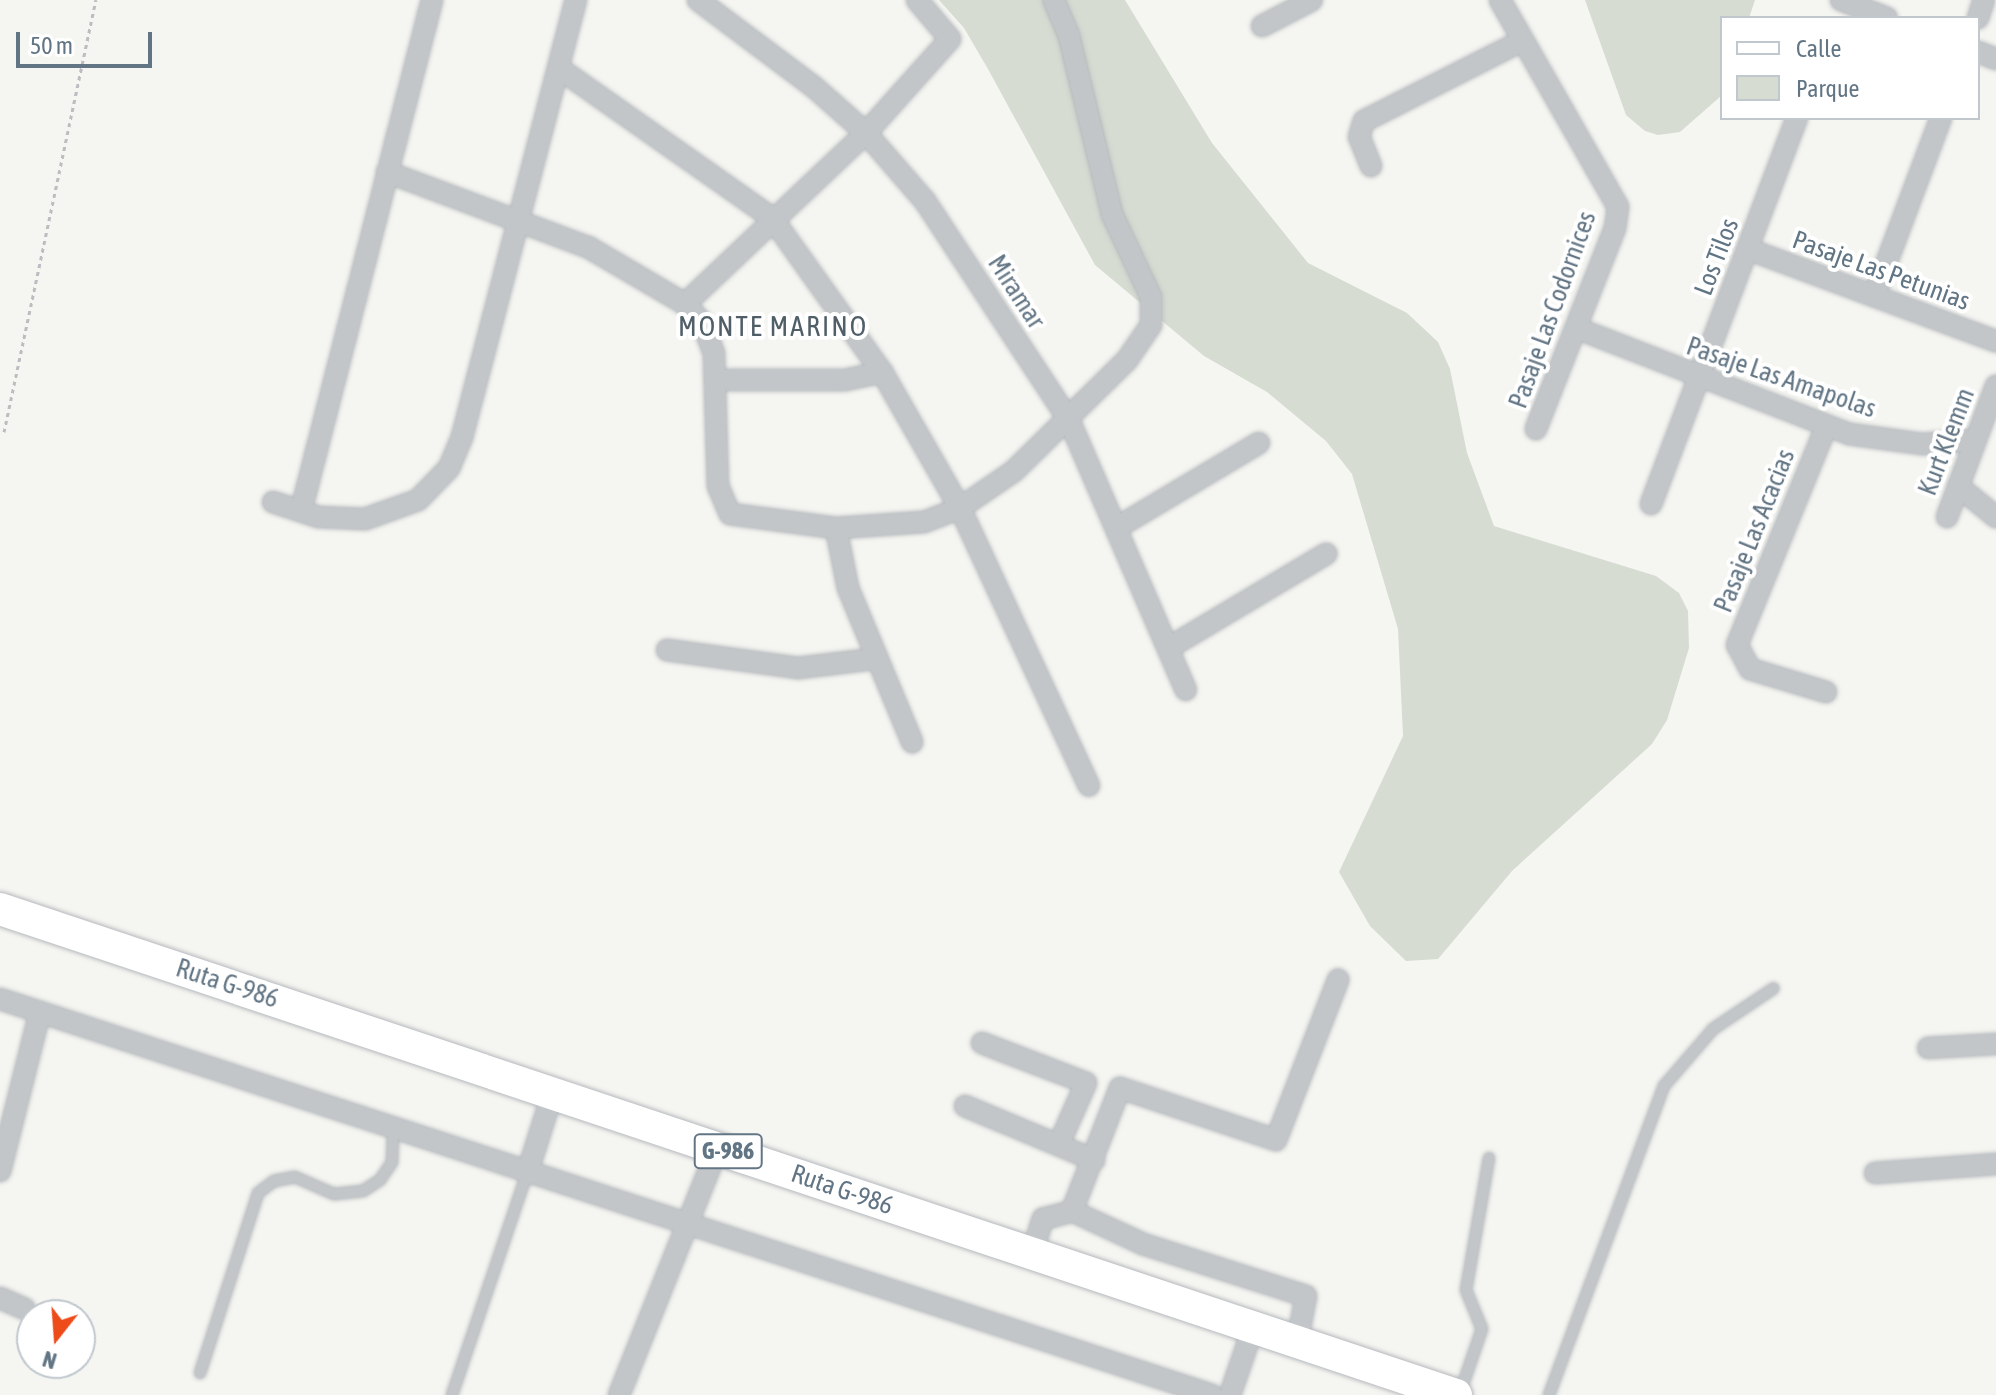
<!DOCTYPE html>
<html>
<head>
<meta charset="utf-8">
<style>
  body { margin:0 }
  #map { position:relative; width:1996px; height:1395px; overflow:hidden; background:#f5f5f1; font-family:"Asap Condensed",sans-serif }
  div>[style] { position:absolute }
  [style*='--x'] { left:calc(var(--x)*1px); top:calc(var(--y)*1px); width:calc(var(--w)*1px); rotate:calc(var(--a)*1deg) }
  .green>* { inset:0; background:#d6dcd2 }
  .path>* { height:3px; margin-top:-1.5px; transform-origin:0; background:repeating-linear-gradient(90deg,#bbbec0 0 4px,transparent 0 8px) }
  .roads { filter:drop-shadow(0 0 2px #b5b9bd) drop-shadow(0 0 2px #b5b9bd) }
  .lane>* { height:10px; margin:-5px; padding:0 5px; transform-origin:5px; border-radius:5px; background:#c2c6c9 }
  .street>* { height:20px; margin:-10px; padding:0 10px; transform-origin:10px; border-radius:10px; background:#c2c6c9 }
  .primary>* { height:32px; margin:-16px; padding:0 16px; transform-origin:16px; border-radius:16px; background:#fff }
  span { translate:-50% -50%; white-space:nowrap; text-align:center; line-height:1.15; -webkit-text-stroke:8px #fff; paint-order:stroke }
  .shield-label span { padding:2px 6px; background:#fff; border:2px solid; border-radius:6px; -webkit-text-stroke-width:0 }
  .shield-label { font-size:24px; color:#627584; font-weight:700 }
  .street-label { font-size:26px; color:#627584 }
  .neighbourhood-label { font-size:28px; color:#505e68; letter-spacing:2px }
  .legend { position:absolute; left:1720px; top:16px; width:260px; height:104px; box-sizing:border-box; background:#fff; border:2px solid #c0c8ce; margin:0; padding:10px 14px; list-style:none; font-size:24px; color:#627584 }
  .legend li { display:flex; align-items:center; gap:16px; height:40px }
  .legend b { width:40px; border:2px solid #c0c8ce }
  .north { position:absolute; left:16px; top:1299px; width:80px; height:80px; box-sizing:border-box; background:#fff; border:2px solid #c0c8ce; border-radius:50%; rotate:197deg; font-size:22px; font-weight:700; line-height:32px; text-align:center; color:#627584 }
  .north::after { content:''; display:block; margin:auto; width:28px; height:36px; background:#ed4b19; clip-path:polygon(50% 0,100% 100%,50% 72%,0 100%) }
  .scale { position:absolute; left:16px; top:32px; width:136px; height:36px; box-sizing:border-box; border:4px solid #627584; border-top:0; padding-left:10px; font-size:24px; line-height:28px; white-space:nowrap; color:#627584; -webkit-text-stroke:6px #fff; paint-order:stroke }
</style>
</head>
<body>
<div id="map">
  <div class="green">
    <i style="clip-path:polygon(939px 0,1125px 0,1212px 143px,1308px 263px,1407px 313px,1438px 342px,1450px 369px,1467px 453px,1494px 526px,1656px 576px,1679px 593px,1688px 611px,1689px 648px,1667px 720px,1652px 744px,1512px 871px,1438px 959px,1406px 961px,1370px 926px,1339px 872px,1403px 736px,1398px 629px,1352px 474px,1326px 441px,1267px 392px,1204px 356px,1095px 265px,988px 69px,964px 28px)"></i>
    <i style="clip-path:polygon(1585px 0,1755px 0,1749px 18px,1722px 18px,1721px 96px,1680px 132px,1658px 135px,1645px 131px,1626px 115px)"></i>
  </div>
  <div class="path">
    <i style="--x:4;--y:432;--w:442;--a:-78"></i>
  </div>
  <div class="roads">
    <div class="lane">
      <i style="--x:200;--y:1373;--w:189;--a:-72.1"></i>
      <i style="--x:258;--y:1193;--w:20;--a:-37"></i>
      <i style="--x:274;--y:1181;--w:21;--a:-11"></i>
      <i style="--x:295;--y:1177;--w:43;--a:23.6"></i>
      <i style="--x:334;--y:1194;--w:29;--a:-6"></i>
      <i style="--x:363;--y:1191;--w:20;--a:-33"></i>
      <i style="--x:380;--y:1180;--w:22;--a:-56"></i>
      <i style="--x:392;--y:1162;--w:31;--a:-88"></i>
      <i style="--x:1460;--y:1393;--w:68;--a:-71"></i>
      <i style="--x:1482;--y:1329;--w:42;--a:-112.3"></i>
      <i style="--x:1466;--y:1290;--w:134;--a:-80.1"></i>
      <i style="--x:452;--y:1395;--w:233;--a:-71.3"></i>
      <i style="--x:1549;--y:1395;--w:330;--a:-69.6"></i>
      <i style="--x:1664;--y:1086;--w:75;--a:-49.3"></i>
      <i style="--x:1713;--y:1029;--w:73;--a:-33.9"></i>
    </div>
    <div class="street">
      <i style="--x:698;--y:0;--w:145;--a:36.9"></i>
      <i style="--x:814;--y:87;--w:69;--a:41.5"></i>
      <i style="--x:866;--y:133;--w:90;--a:49.1"></i>
      <i style="--x:925;--y:201;--w:262;--a:56.7"></i>
      <i style="--x:1069;--y:420;--w:294;--a:66.6"></i>
      <i style="--x:1500;--y:0;--w:238;--a:60.3"></i>
      <i style="--x:1618;--y:207;--w:21;--a:98"></i>
      <i style="--x:1615;--y:228;--w:216;--a:111.5"></i>
      <i style="--x:1841;--y:0;--w:49;--a:21.4"></i>
      <i style="--x:1978;--y:18;--w:19;--a:-72"></i>
      <i style="--x:1262;--y:26;--w:56;--a:-27.5"></i>
      <i style="--x:1978;--y:52;--w:19;--a:21"></i>
      <i style="--x:560;--y:69;--w:259;--a:35.1"></i>
      <i style="--x:772;--y:218;--w:189;--a:54.5"></i>
      <i style="--x:882;--y:372;--w:157;--a:60.2"></i>
      <i style="--x:960;--y:508;--w:306;--a:65.1"></i>
      <i style="--x:1371;--y:166;--w:31;--a:-112"></i>
      <i style="--x:1359;--y:137;--w:17;--a:-73"></i>
      <i style="--x:1364;--y:121;--w:177;--a:-26.9"></i>
      <i style="--x:387;--y:172;--w:215;--a:20.5"></i>
      <i style="--x:588;--y:247;--w:113;--a:30.4"></i>
      <i style="--x:685;--y:304;--w:25;--a:47"></i>
      <i style="--x:702;--y:322;--w:34;--a:69"></i>
      <i style="--x:714;--y:354;--w:132;--a:88.3"></i>
      <i style="--x:718;--y:486;--w:30;--a:67"></i>
      <i style="--x:730;--y:514;--w:107;--a:7.5"></i>
      <i style="--x:836;--y:528;--w:88;--a:-3.9"></i>
      <i style="--x:924;--y:522;--w:39;--a:-21"></i>
      <i style="--x:960;--y:508;--w:65;--a:-34.4"></i>
      <i style="--x:1014;--y:471;--w:158;--a:-44.5"></i>
      <i style="--x:1127;--y:360;--w:42;--a:-55.6"></i>
      <i style="--x:1151;--y:325;--w:28;--a:-90"></i>
      <i style="--x:1151;--y:297;--w:92;--a:-115.2"></i>
      <i style="--x:1112;--y:214;--w:183;--a:-103.6"></i>
      <i style="--x:1069;--y:36;--w:39;--a:-113"></i>
      <i style="--x:1748;--y:249;--w:265;--a:20.4"></i>
      <i style="--x:1874;--y:296;--w:190;--a:-69.4"></i>
      <i style="--x:685;--y:304;--w:249;--a:-43.4"></i>
      <i style="--x:866;--y:133;--w:126;--a:-48.2"></i>
      <i style="--x:950;--y:39;--w:51;--a:-130.2"></i>
      <i style="--x:1576;--y:328;--w:293;--a:21.2"></i>
      <i style="--x:1849;--y:434;--w:75;--a:7.7"></i>
      <i style="--x:1923;--y:444;--w:52;--a:-4.4"></i>
      <i style="--x:716;--y:380;--w:129;--a:0"></i>
      <i style="--x:845;--y:380;--w:38;--a:-12"></i>
      <i style="--x:1958;--y:486;--w:49;--a:39.2"></i>
      <i style="--x:273;--y:502;--w:48;--a:18.1"></i>
      <i style="--x:319;--y:517;--w:46;--a:2.5"></i>
      <i style="--x:365;--y:519;--w:56;--a:-19.7"></i>
      <i style="--x:418;--y:500;--w:45;--a:-45.9"></i>
      <i style="--x:449;--y:468;--w:34;--a:-67"></i>
      <i style="--x:462;--y:437;--w:452;--a:-75.4"></i>
      <i style="--x:1651;--y:504;--w:413;--a:-69.3"></i>
      <i style="--x:301;--y:511;--w:528;--a:-75.62"></i>
      <i style="--x:1947;--y:517;--w:140;--a:-69.5"></i>
      <i style="--x:1118;--y:527;--w:164;--a:-30.8"></i>
      <i style="--x:836;--y:528;--w:61;--a:78.7"></i>
      <i style="--x:848;--y:588;--w:167;--a:67.4"></i>
      <i style="--x:1170;--y:647;--w:182;--a:-30.8"></i>
      <i style="--x:667;--y:650;--w:132;--a:7.8"></i>
      <i style="--x:798;--y:668;--w:77;--a:-6.8"></i>
      <i style="--x:1826;--y:692;--w:79;--a:-163.2"></i>
      <i style="--x:1750;--y:669;--w:27;--a:-118"></i>
      <i style="--x:1737;--y:645;--w:235;--a:-67.8"></i>
      <i style="--x:0;--y:999;--w:1275;--a:18.09"></i>
      <i style="--x:982;--y:1043;--w:111;--a:21"></i>
      <i style="--x:1086;--y:1083;--w:67;--a:113.9"></i>
      <i style="--x:1928;--y:1048;--w:68;--a:-3.4"></i>
      <i style="--x:965;--y:1106;--w:140;--a:22.7"></i>
      <i style="--x:0;--y:1171;--w:164;--a:-75.9"></i>
      <i style="--x:1875;--y:1173;--w:121;--a:-4.3"></i>
      <i style="--x:527;--y:1174;--w:86;--a:-72.4"></i>
      <i style="--x:1072;--y:1211;--w:78;--a:24.9"></i>
      <i style="--x:1143;--y:1244;--w:171;--a:17.7"></i>
      <i style="--x:1306;--y:1296;--w:48;--a:100.8"></i>
      <i style="--x:1032;--y:1254;--w:37;--a:-73"></i>
      <i style="--x:1043;--y:1219;--w:30;--a:-15"></i>
      <i style="--x:1072;--y:1211;--w:132;--a:-68.7"></i>
      <i style="--x:1120;--y:1088;--w:164;--a:18.4"></i>
      <i style="--x:1276;--y:1140;--w:172;--a:-68.8"></i>
      <i style="--x:0;--y:1298;--w:27;--a:24"></i>
      <i style="--x:619;--y:1395;--w:266;--a:-68.2"></i>
      <i style="--x:1230;--y:1395;--w:71;--a:-71.1"></i>
    </div>
    <div class="primary">
      <i style="--x:0;--y:909;--w:1535;--a:18.46"></i>
    </div>
  </div>
  <div class="shield-label">
    <span style="left:728px;top:1151px">G-986</span>
  </div>
  <div class="street-label">
    <span style="left:1717px;top:257px;rotate:-69deg">Los Tilos</span>
    <span style="left:1881px;top:271px;rotate:20deg">Pasaje Las Petunias</span>
    <span style="left:1016px;top:292px;rotate:57deg">Miramar</span>
    <span style="left:1553px;top:310px;rotate:-70deg">Pasaje Las Codornices</span>
    <span style="left:1781px;top:378px;rotate:19deg">Pasaje Las Amapolas</span>
    <span style="left:1947px;top:442px;rotate:-69deg">Kurt Klemm</span>
    <span style="left:1755px;top:531px;rotate:-68deg">Pasaje Las Acacias</span>
    <span style="left:227px;top:984px;rotate:18deg">Ruta G-986</span>
    <span style="left:842px;top:1190px;rotate:19deg">Ruta G-986</span>
  </div>
  <div class="neighbourhood-label">
    <span style="left:773px;top:326px">MONTE MARINO</span>
  </div>
  <ul class="legend">
  <li><b style="height:10px;background:#fff"></b>Calle</li>
  <li><b style="height:22px;background:#d6dcd2"></b>Parque</li>
  </ul>
  <div class="north">N</div>
  <div class="scale">50 m</div>
</div>
</body>
</html>
